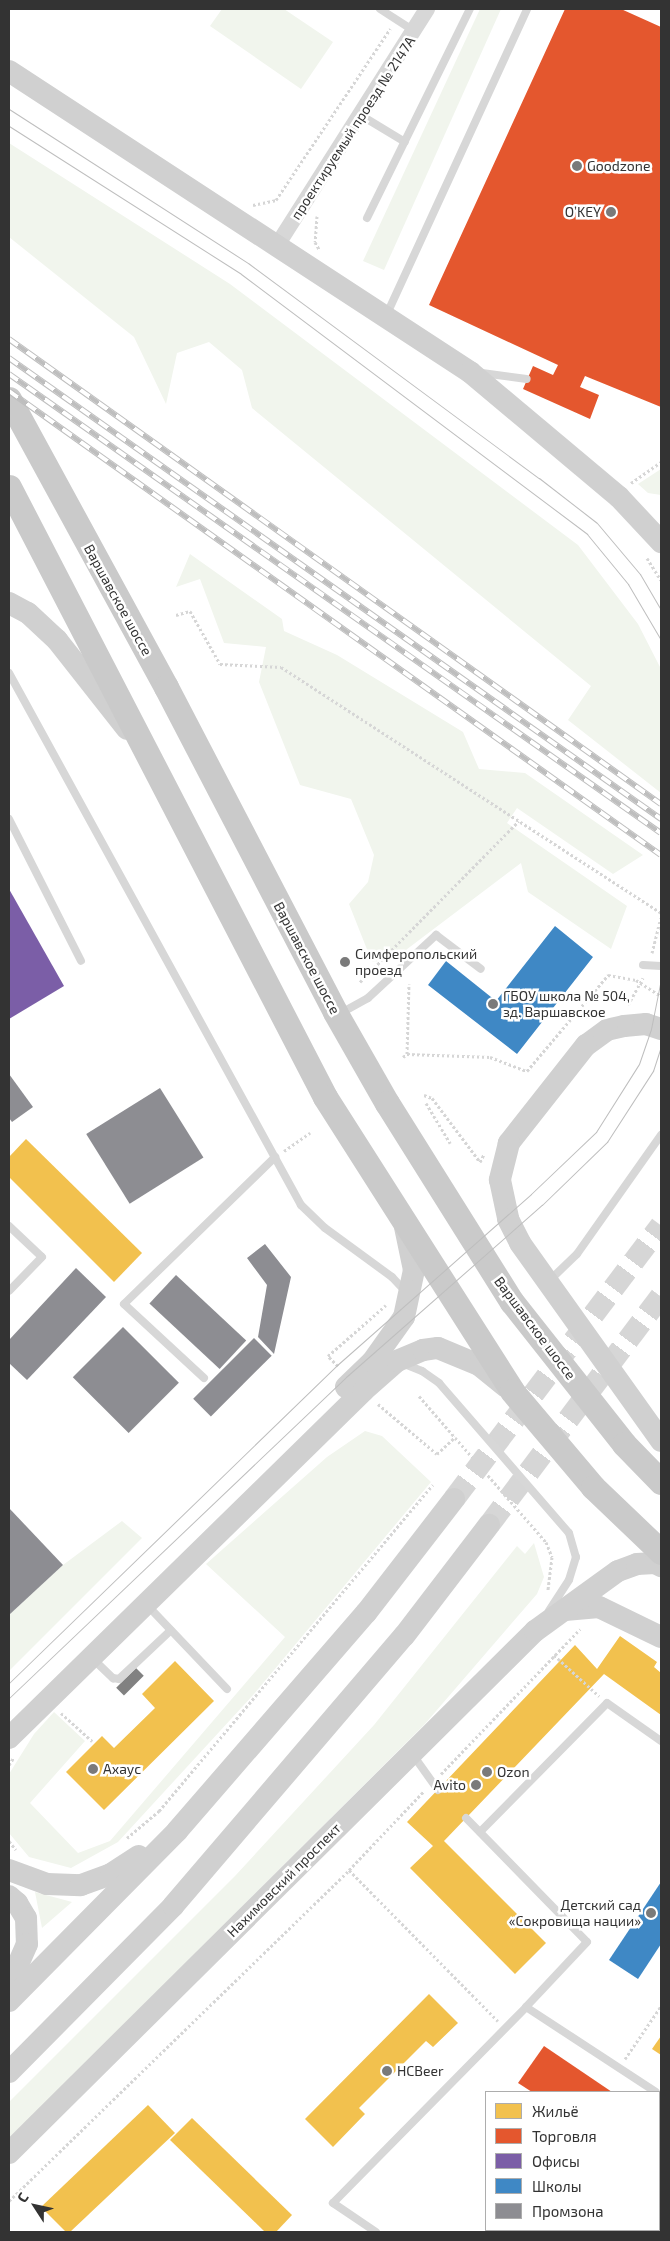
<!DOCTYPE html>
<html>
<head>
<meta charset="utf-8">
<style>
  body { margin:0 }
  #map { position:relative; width:670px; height:2241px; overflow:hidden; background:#fff; font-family:"Exo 2",sans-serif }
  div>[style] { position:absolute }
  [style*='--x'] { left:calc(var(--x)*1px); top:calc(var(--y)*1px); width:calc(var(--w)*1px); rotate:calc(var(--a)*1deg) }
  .green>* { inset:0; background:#f1f5ed }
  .homes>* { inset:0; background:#f2c14e }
  .shops>* { inset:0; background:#e4572e }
  .offices>* { inset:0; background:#7b5ea7 }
  .schools>* { inset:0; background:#3f88c5 }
  .industry>* { inset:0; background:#8d8d92; transform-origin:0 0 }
  .building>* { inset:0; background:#818181; transform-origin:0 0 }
  .secondary-tunnel>* { height:22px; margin-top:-11px; transform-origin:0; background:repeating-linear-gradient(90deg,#d6d6d6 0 22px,transparent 0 33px) }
  .path>* { height:3px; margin-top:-1.5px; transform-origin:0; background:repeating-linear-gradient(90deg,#d6d6d6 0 2.5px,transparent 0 5px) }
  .lane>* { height:8px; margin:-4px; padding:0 4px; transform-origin:4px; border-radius:4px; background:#d7d7d7 }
  .street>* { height:16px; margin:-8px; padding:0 8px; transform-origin:8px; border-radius:8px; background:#d7d7d7 }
  .secondary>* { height:22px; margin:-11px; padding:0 11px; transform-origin:11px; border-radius:11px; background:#d0d0d0 }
  .primary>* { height:25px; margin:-12.5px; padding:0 12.5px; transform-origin:12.5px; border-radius:12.5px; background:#cacaca }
  .tram>* { height:1px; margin:-0.5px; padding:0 0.5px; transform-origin:0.5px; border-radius:0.5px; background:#bebebe }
  .rail>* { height:5.5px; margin-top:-2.75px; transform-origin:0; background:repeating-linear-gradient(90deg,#fff 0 11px,#bebebe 0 22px); box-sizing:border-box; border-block:1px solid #bebebe }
  .dots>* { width:14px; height:14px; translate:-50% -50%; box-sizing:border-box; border:2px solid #fff; border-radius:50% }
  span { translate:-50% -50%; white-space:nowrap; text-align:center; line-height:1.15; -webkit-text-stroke:5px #fff; paint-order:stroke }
  .street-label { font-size:14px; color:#333 }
  .poi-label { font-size:14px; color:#333 }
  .left { translate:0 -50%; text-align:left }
  .right { translate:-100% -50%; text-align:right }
  .frame { position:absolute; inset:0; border:10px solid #333; pointer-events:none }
  .legend { position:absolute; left:485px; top:2091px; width:175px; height:140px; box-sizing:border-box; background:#fff; border:1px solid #adadad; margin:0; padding:6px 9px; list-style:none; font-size:15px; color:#333 }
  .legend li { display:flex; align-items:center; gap:10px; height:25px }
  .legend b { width:25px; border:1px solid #adadad }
  .north { position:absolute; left:10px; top:2181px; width:50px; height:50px; -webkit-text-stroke:4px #fff; paint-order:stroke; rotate:305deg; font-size:14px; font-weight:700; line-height:20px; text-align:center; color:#333 }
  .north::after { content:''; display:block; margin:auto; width:18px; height:22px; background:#333; clip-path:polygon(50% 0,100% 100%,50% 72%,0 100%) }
</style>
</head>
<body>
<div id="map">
  <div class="green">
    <i style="clip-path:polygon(222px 9px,284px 9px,333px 42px,301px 89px,210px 26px)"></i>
    <i style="clip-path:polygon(480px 9px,501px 9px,384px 270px,363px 261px)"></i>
    <i style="clip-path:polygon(9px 143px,230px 284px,578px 545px,638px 624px,660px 667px,661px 793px,568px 720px,591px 686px,252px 408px,242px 370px,209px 342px,177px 353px,166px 404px,134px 337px,9px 237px)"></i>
    <i style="clip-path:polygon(661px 469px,661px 495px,648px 493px,638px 484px)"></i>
    <i style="clip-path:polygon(190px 554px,282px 619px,284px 631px,337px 655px,463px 732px,479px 769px,525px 773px,643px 855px,613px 874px,517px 808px,507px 823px,627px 906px,611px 949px,528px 892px,521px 863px,394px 959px,372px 962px,349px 904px,368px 882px,374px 855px,351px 799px,300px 785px,259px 682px,266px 647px,224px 643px,200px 579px,176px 587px)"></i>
    <i style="clip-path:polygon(365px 1431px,382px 1436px,431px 1482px,254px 1694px,118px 1842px,71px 1868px,29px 1857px,9px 1833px,9px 1774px,34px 1734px,54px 1712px,85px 1741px,30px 1803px,78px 1853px,110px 1841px,285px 1637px,206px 1564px,327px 1457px)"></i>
    <i style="clip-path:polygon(122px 1521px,142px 1538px,9px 1671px,9px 1615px,63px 1565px)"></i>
    <i style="clip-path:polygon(534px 1543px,544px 1577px,537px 1594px,424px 1725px,9px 2139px,9px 2102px,235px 1876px,374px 1725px,517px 1546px,525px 1554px)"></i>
    <i style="clip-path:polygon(35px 1892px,72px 1902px,42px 1928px)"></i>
  </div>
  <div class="homes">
    <i style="clip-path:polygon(26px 1139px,142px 1253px,114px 1282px,9px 1177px,9px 1157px)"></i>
    <i style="clip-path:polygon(620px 1636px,657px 1662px,654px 1667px,661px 1673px,661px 1715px,604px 1674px,444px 1841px,546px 1943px,515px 1974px,410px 1868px,433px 1846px,407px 1822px,575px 1645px,597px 1669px)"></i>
    <i style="clip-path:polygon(175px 1661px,214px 1701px,104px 1810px,66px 1772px,102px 1736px,114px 1748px,155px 1708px,142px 1694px)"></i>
    <i style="clip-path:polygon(429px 1994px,458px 2023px,433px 2047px,426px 2041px,359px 2108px,365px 2114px,333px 2147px,305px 2119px)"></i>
    <i style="clip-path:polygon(661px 2036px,661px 2055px,652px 2049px)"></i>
    <i style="clip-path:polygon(148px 2105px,175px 2133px,70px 2232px,66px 2232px,41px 2207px)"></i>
    <i style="clip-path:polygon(192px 2118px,292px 2215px,276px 2232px,265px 2232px,170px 2140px)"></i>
    <i style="clip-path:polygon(519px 2230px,556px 2230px,517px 2232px)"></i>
  </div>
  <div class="shops">
    <i style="clip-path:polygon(565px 9px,621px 9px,661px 27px,661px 407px,585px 376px,580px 387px,599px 395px,590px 419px,523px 389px,533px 366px,553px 375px,558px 365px,429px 305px)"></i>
    <i style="clip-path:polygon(544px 2046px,612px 2092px,532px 2092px,518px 2083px)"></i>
  </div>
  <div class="offices">
    <i style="clip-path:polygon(9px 889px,64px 986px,9px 1019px)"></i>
  </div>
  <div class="schools">
    <i style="clip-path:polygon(555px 926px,593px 957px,517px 1054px,428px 985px,446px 961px,496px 1001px)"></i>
    <i style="clip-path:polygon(661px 1882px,661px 1944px,638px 1979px,609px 1960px)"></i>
  </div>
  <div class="industry">
    <i style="clip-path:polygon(9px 1074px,33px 1107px,12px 1122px,9px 1118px)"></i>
    <i style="left:160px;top:1088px;width:82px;height:87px;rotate:58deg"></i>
    <i style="clip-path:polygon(265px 1244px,291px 1277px,274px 1354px,258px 1337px,267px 1285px,247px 1258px)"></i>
    <i style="clip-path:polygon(76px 1268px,106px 1297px,27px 1380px,9px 1363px,9px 1340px)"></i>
    <i style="left:176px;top:1275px;width:96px;height:39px;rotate:43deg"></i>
    <i style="left:123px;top:1327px;width:79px;height:71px;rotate:45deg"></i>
    <i style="left:254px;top:1338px;width:25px;height:86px;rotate:45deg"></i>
    <i style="clip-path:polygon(9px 1508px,63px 1565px,9px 1615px)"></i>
  </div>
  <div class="building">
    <i style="left:136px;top:1668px;width:11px;height:28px;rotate:45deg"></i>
  </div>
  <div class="secondary-tunnel">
    <i style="--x:454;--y:1499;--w:343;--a:-52.9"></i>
    <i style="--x:489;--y:1525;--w:286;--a:-53.1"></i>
  </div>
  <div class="path">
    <i style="--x:253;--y:205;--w:24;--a:-12"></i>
    <i style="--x:276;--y:200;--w:206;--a:-56.3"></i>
    <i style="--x:317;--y:216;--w:26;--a:94"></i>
    <i style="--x:315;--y:242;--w:8;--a:60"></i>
    <i style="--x:631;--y:483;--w:37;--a:-35"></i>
    <i style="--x:647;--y:558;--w:26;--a:58"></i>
    <i style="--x:176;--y:615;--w:15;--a:-16"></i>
    <i style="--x:190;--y:611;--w:61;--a:60.5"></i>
    <i style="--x:220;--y:664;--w:61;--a:2.8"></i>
    <i style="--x:281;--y:667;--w:453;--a:32.9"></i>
    <i style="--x:652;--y:953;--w:36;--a:-76"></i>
    <i style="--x:360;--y:982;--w:226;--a:-45.4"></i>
    <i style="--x:628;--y:1005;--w:31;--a:-61"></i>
    <i style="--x:407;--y:1054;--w:70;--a:-88.4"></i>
    <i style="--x:403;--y:1057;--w:5;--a:-37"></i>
    <i style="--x:407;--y:1054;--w:83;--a:2.1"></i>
    <i style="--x:490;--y:1057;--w:40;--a:21"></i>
    <i style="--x:527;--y:1071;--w:126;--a:-49.8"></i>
    <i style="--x:608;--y:975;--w:28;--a:10"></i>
    <i style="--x:636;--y:980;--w:30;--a:33"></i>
    <i style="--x:424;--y:1095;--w:9;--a:21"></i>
    <i style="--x:432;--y:1098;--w:80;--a:53.1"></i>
    <i style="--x:480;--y:1162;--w:9;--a:-63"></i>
    <i style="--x:426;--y:1103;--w:47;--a:59"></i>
    <i style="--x:284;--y:1151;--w:32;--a:-35"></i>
    <i style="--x:338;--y:1366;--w:14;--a:-135"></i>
    <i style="--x:328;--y:1356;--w:77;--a:-41.3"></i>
    <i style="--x:419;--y:1396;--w:194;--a:49"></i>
    <i style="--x:546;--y:1542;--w:16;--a:68"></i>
    <i style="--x:552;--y:1557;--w:33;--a:97"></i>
    <i style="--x:378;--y:1404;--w:77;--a:40.3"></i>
    <i style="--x:437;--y:1454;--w:25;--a:-43"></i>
    <i style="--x:554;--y:1655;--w:61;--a:42.3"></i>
    <i style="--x:61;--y:1713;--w:42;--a:42.1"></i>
    <i style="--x:9;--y:1765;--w:9;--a:-58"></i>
    <i style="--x:441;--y:1774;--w:201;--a:-46.2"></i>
    <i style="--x:127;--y:1838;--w:42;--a:-40.2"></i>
    <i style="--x:159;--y:1811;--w:426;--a:-50"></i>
    <i style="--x:9;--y:1841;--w:11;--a:52"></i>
    <i style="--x:349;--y:1870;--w:212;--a:45.4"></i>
    <i style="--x:625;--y:2059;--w:64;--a:-55.8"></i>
    <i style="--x:9;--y:2201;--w:475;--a:-44.2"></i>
    <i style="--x:349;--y:1870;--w:109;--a:-46.5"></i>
    <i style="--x:582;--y:2232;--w:3;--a:-45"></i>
    <i style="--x:651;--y:2232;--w:2;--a:-90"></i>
  </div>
  <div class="lane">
    <i style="--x:380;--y:9;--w:40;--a:32.9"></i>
    <i style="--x:362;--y:116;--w:50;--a:31.2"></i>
    <i style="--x:367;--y:218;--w:233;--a:-63.8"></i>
    <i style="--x:386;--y:316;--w:338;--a:-65.3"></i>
    <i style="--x:482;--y:373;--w:45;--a:7.6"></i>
    <i style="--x:9;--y:673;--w:607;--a:61.24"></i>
    <i style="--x:301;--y:1205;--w:33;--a:44"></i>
    <i style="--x:325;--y:1228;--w:83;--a:36.2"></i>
    <i style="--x:392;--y:1277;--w:19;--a:47"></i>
    <i style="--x:9;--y:819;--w:159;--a:63.1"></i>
    <i style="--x:643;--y:965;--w:18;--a:3"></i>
    <i style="--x:341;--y:1013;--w:31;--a:-29"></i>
    <i style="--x:368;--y:998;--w:93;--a:-42.8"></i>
    <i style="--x:436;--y:935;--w:56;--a:37.1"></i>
    <i style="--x:9;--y:1226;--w:45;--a:43.2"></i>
    <i style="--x:42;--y:1257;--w:47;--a:134.1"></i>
    <i style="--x:550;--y:1280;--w:37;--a:-44"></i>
    <i style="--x:577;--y:1254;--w:146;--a:-54.8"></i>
    <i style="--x:402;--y:1363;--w:22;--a:22"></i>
    <i style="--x:422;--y:1371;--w:21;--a:35"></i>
    <i style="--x:439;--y:1383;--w:198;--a:49.1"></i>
    <i style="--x:569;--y:1533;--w:25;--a:74"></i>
    <i style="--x:576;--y:1557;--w:24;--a:107"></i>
    <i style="--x:569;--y:1580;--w:37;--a:123"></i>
    <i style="--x:204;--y:1378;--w:109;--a:-137.2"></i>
    <i style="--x:124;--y:1304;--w:211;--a:-44.2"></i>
    <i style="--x:147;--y:1605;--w:116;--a:46.4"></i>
    <i style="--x:93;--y:1659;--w:28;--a:44"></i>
    <i style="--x:113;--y:1678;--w:6;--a:9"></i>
    <i style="--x:119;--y:1679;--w:71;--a:-43.3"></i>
    <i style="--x:413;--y:1755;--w:43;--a:54.5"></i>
    <i style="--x:466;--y:1818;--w:173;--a:45.7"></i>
    <i style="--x:587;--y:1942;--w:89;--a:133.2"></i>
    <i style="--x:526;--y:2007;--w:155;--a:33.2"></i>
    <i style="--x:480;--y:1832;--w:181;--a:-45.4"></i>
    <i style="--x:607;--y:1703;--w:66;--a:35.1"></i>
    <i style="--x:376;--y:2232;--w:52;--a:-146"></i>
    <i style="--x:333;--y:2203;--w:275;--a:-45.4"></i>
  </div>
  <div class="street">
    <i style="--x:276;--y:247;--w:282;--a:-57.6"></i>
  </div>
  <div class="secondary">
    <i style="--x:9;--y:71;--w:551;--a:33.14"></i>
    <i style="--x:470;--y:372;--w:194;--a:40"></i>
    <i style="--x:619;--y:497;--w:62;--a:47"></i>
    <i style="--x:9;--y:603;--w:21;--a:28"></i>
    <i style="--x:28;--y:613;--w:40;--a:43"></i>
    <i style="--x:57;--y:640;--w:113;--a:51.8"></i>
    <i style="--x:661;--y:1029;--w:16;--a:-162"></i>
    <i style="--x:646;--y:1024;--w:22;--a:175"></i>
    <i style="--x:624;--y:1026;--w:17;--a:167"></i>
    <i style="--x:607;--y:1030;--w:26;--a:144"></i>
    <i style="--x:586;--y:1045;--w:125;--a:128.2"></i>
    <i style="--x:509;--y:1143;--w:38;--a:104"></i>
    <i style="--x:500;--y:1180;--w:40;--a:78"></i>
    <i style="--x:508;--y:1219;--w:27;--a:63"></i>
    <i style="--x:520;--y:1243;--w:243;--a:54.5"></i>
    <i style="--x:346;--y:1387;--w:36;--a:-44"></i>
    <i style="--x:372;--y:1362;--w:55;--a:-54.6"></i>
    <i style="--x:404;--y:1317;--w:48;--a:-78"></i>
    <i style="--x:414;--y:1270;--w:44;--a:-101.8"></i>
    <i style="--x:565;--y:1610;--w:34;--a:-5"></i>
    <i style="--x:599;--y:1607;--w:69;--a:25.8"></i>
    <i style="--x:9;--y:1738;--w:496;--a:-44.4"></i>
    <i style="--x:363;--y:1391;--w:45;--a:-41.4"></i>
    <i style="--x:397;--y:1361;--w:28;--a:-23"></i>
    <i style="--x:423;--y:1350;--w:15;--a:-8"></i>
    <i style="--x:438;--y:1348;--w:44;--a:22.5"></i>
    <i style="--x:479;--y:1365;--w:35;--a:39"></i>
    <i style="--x:9;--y:1870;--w:40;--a:20.2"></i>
    <i style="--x:47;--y:1884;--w:34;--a:2"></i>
    <i style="--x:81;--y:1885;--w:32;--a:-20"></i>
    <i style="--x:111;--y:1874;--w:33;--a:-33"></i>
    <i style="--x:9;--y:1896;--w:11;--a:41"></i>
    <i style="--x:17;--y:1903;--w:17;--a:59"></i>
    <i style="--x:26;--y:1918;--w:26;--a:88"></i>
    <i style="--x:27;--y:1944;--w:45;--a:113.7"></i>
    <i style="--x:9;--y:2001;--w:239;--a:-45.3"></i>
    <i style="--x:177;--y:1831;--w:289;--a:-49.1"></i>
    <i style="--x:366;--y:1613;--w:144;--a:-52.3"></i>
    <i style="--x:9;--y:2072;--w:233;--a:-45.3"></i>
    <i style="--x:173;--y:1906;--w:355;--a:-49.5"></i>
    <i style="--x:404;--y:1636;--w:140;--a:-52.6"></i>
    <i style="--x:9;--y:2153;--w:741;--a:-44.78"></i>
    <i style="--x:535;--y:1631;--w:102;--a:-35.9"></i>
    <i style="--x:618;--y:1571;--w:20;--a:-20"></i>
    <i style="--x:637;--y:1564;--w:18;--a:-3"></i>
    <i style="--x:655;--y:1563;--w:7;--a:27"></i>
  </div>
  <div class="primary">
    <i style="--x:9;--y:399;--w:328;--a:61.4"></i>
    <i style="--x:166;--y:687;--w:366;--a:62.5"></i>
    <i style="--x:335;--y:1012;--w:105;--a:60.3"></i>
    <i style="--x:387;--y:1103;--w:235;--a:57.9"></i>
    <i style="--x:512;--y:1302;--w:181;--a:51.7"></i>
    <i style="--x:624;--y:1444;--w:53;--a:45.8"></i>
    <i style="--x:9;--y:487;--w:687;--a:62.61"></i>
    <i style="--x:325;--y:1097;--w:348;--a:57.5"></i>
    <i style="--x:512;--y:1391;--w:126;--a:49.8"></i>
    <i style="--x:593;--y:1487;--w:94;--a:43.7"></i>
  </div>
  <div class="tram">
    <i style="--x:9;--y:109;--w:284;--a:32.8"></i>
    <i style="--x:248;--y:263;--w:362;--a:36.5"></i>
    <i style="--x:539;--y:478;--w:73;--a:37.8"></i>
    <i style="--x:597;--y:523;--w:67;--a:49.9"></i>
    <i style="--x:640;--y:574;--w:42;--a:59.7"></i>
    <i style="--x:9;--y:126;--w:275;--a:32.5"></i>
    <i style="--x:241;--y:274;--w:433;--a:36.9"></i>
    <i style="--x:587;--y:534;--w:65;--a:50.6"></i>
    <i style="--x:628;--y:584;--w:65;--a:59.5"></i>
    <i style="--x:9;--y:1683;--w:455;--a:-44.1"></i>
    <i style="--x:336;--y:1366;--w:260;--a:-41.4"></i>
    <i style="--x:531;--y:1194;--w:90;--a:-43.6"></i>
    <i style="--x:596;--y:1132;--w:80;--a:-57.7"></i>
    <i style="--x:639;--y:1064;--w:37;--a:-71"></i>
    <i style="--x:651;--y:1029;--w:51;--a:-78.7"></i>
    <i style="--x:9;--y:1698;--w:465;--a:-43.6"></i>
    <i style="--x:346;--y:1377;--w:261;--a:-41.3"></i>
    <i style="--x:542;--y:1205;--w:91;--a:-44.1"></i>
    <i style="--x:607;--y:1142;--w:85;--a:-57.1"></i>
    <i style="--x:653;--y:1071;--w:26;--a:-72"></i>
  </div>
  <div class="rail">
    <i style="--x:9;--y:339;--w:801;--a:35.5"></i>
    <i style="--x:9;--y:358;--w:799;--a:35.26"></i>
    <i style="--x:9;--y:374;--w:797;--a:35.15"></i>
    <i style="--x:9;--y:391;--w:800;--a:35.44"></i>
  </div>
  <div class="dots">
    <i style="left:577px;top:166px;background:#7a7a7a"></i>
    <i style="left:611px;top:212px;background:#7a7a7a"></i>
    <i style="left:345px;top:962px;background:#7a7a7a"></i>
    <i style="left:493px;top:1004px;background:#7a7a7a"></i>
    <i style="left:93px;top:1769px;background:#7a7a7a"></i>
    <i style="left:487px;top:1772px;background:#7a7a7a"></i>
    <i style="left:476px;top:1785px;background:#7a7a7a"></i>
    <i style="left:651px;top:1913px;background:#7a7a7a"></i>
    <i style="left:387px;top:2071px;background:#7a7a7a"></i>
  </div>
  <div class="street-label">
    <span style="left:353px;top:128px;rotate:-57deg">проектируемый проезд № 2147А</span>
    <span style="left:118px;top:600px;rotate:61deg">Варшавское шоссе</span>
    <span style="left:307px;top:958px;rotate:62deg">Варшавское шоссе</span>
    <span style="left:535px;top:1328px;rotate:53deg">Варшавское шоссе</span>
    <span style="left:284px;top:1880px;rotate:-45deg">Нахимовский проспект</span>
  </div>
  <div class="poi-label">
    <span class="left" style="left:587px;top:166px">Goodzone</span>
    <span class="right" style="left:601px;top:212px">O’KEY</span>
    <span class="left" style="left:355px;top:962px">Симферопольский<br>проезд</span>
    <span class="left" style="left:503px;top:1004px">ГБОУ школа № 504,<br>зд. Варшавское</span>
    <span class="left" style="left:103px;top:1769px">Ахаус</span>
    <span class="left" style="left:497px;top:1772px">Ozon</span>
    <span class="right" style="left:466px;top:1785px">Avito</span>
    <span class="right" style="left:641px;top:1913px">Детский сад<br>«Сокровища нации»</span>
    <span class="left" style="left:397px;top:2071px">HCBeer</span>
  </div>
  <div class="frame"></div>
  <ul class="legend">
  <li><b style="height:14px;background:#f2c14e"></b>Жильё</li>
  <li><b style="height:14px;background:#e4572e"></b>Торговля</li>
  <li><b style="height:14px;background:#7b5ea7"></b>Офисы</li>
  <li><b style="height:14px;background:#3f88c5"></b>Школы</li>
  <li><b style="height:14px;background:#8d8d92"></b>Промзона</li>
  </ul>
  <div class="north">С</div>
</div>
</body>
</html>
